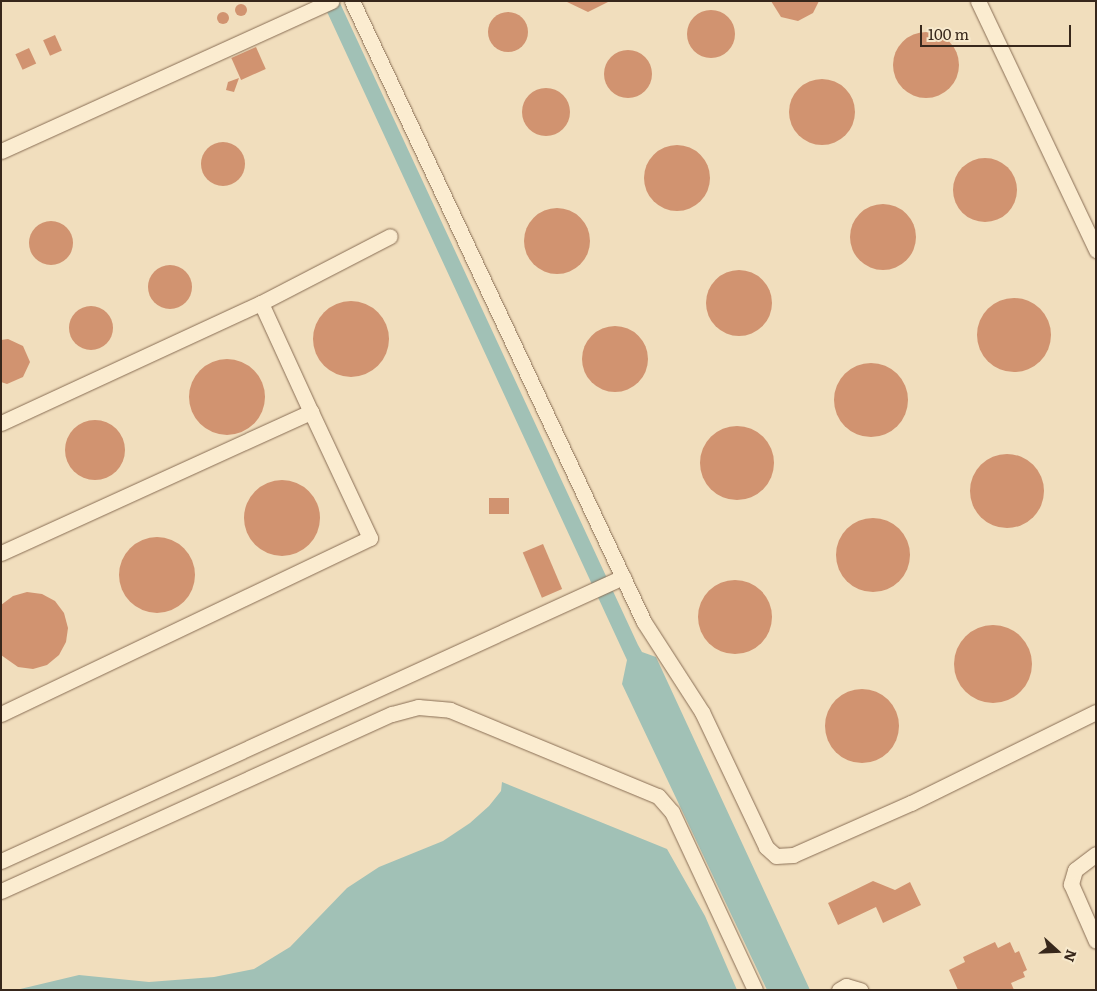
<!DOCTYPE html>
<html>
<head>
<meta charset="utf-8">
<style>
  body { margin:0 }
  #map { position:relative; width:1097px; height:991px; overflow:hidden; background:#f1debd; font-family:Literata,serif }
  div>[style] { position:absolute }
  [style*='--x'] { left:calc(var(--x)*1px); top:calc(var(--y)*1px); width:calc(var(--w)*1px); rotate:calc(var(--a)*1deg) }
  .water>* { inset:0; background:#a1c1b6 }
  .building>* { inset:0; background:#d19370; transform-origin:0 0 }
  .round { border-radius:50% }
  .roads { filter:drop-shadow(0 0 1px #896e55) drop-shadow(0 0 1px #896e55) }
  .minor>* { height:15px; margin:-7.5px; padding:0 7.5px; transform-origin:7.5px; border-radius:7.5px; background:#fbecd0 }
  span { translate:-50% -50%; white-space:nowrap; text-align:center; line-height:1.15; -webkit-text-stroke:5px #f7e9cd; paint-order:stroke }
  .frame { position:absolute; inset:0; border:2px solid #37271b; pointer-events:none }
  .north { position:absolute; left:1032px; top:926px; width:50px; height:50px; -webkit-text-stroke:4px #f7e9cd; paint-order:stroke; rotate:110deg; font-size:14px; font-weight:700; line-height:20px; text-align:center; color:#37271b }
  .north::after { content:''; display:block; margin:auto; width:18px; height:22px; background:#37271b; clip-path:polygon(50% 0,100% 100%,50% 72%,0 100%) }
  .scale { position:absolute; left:920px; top:25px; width:151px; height:22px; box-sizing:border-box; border:2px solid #37271b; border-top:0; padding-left:6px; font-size:15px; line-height:18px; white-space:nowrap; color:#37271b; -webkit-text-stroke:4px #f7e9cd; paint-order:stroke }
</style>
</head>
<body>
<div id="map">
  <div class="water">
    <i style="clip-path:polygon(322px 1px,339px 1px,638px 645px,642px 652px,656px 657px,810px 990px,767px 990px,622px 684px,627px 660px)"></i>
    <i style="clip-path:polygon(502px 782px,667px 849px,705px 916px,737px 990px,16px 990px,79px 975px,149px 982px,214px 977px,254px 969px,290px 947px,347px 888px,379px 867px,443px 841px,470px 823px,489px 806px,501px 791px)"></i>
  </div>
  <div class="building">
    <i style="clip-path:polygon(565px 1px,610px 1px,588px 12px)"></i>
    <i style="clip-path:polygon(771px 1px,819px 1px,813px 13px,798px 21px,781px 17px)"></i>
    <i class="round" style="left:235px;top:4px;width:12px;height:12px"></i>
    <i class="round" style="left:687px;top:10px;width:48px;height:48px"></i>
    <i class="round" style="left:488px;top:12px;width:40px;height:40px"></i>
    <i class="round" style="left:217px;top:12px;width:12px;height:12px"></i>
    <i class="round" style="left:893px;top:32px;width:66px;height:66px"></i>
    <i style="left:55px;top:35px;width:17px;height:13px;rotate:66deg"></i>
    <i style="left:256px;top:47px;width:24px;height:27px;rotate:66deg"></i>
    <i style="left:29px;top:48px;width:17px;height:15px;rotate:65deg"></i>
    <i class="round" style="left:604px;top:50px;width:48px;height:48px"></i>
    <i style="clip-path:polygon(239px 78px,234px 92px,226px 90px,228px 82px)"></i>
    <i class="round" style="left:789px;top:79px;width:66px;height:66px"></i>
    <i class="round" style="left:522px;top:88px;width:48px;height:48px"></i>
    <i class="round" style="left:201px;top:142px;width:44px;height:44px"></i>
    <i class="round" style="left:644px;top:145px;width:66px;height:66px"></i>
    <i class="round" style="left:953px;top:158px;width:64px;height:64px"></i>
    <i class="round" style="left:850px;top:204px;width:66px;height:66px"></i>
    <i class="round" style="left:524px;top:208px;width:66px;height:66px"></i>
    <i class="round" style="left:29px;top:221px;width:44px;height:44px"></i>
    <i class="round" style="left:148px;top:265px;width:44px;height:44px"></i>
    <i class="round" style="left:706px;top:270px;width:66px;height:66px"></i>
    <i class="round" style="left:977px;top:298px;width:74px;height:74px"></i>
    <i class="round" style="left:313px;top:301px;width:76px;height:76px"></i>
    <i class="round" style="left:69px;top:306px;width:44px;height:44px"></i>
    <i class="round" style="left:582px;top:326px;width:66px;height:66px"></i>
    <i style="clip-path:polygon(8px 339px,23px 346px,30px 362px,23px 377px,7px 384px,1px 382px,1px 340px)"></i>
    <i class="round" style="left:189px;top:359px;width:76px;height:76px"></i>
    <i class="round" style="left:834px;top:363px;width:74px;height:74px"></i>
    <i class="round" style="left:65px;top:420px;width:60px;height:60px"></i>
    <i class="round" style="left:700px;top:426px;width:74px;height:74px"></i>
    <i class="round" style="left:970px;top:454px;width:74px;height:74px"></i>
    <i class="round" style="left:244px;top:480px;width:76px;height:76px"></i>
    <i style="left:489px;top:498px;width:20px;height:16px"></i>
    <i class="round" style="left:836px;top:518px;width:74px;height:74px"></i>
    <i class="round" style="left:119px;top:537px;width:76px;height:76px"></i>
    <i style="left:543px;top:544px;width:49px;height:22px;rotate:67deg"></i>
    <i class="round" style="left:698px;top:580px;width:74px;height:74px"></i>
    <i style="clip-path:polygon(27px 592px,42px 594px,55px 601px,64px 613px,68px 628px,66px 642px,59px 655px,47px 665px,33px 669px,18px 667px,1px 655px,1px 605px,13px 596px)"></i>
    <i class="round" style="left:954px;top:625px;width:78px;height:78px"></i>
    <i class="round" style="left:825px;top:689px;width:74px;height:74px"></i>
    <i style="clip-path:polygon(873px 881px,895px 890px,910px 882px,921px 905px,883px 923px,876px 907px,838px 925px,828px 903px)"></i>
    <i style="clip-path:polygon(995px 942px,998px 948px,1010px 942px,1015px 953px,1019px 951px,1027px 970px,1023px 972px,1025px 977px,1011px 983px,1014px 990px,958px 990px,949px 970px,965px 962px,963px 957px)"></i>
  </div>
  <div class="roads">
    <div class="minor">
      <i style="--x:352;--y:1;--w:686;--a:64.82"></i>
      <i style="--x:644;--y:622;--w:107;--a:57.2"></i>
      <i style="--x:702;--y:712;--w:149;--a:64.6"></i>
      <i style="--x:766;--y:847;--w:13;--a:42"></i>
      <i style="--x:776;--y:856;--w:17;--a:-3"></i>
      <i style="--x:793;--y:855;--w:129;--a:-23.8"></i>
      <i style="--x:911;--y:803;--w:206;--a:-26.2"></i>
      <i style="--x:978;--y:1;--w:276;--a:64.6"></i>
      <i style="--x:1;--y:151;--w:363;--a:-24.4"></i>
      <i style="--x:261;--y:303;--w:145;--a:-27.4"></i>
      <i style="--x:1;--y:423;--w:286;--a:-24.8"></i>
      <i style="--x:261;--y:303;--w:120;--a:65.4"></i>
      <i style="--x:1;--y:553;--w:341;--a:-24.5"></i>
      <i style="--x:311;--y:412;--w:139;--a:64.9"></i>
      <i style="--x:370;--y:538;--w:409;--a:154.5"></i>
      <i style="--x:1096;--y:854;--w:26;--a:143"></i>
      <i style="--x:1075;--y:870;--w:15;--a:106"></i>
      <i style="--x:1071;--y:884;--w:62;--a:66.3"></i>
      <i style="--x:1;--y:861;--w:684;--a:-24.54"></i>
      <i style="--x:1;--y:891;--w:429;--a:-24.4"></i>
      <i style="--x:392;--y:714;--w:27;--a:-15"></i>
      <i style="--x:418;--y:707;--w:32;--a:5"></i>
      <i style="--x:450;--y:710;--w:225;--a:22.5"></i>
      <i style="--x:658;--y:796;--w:21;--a:49"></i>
      <i style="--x:672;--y:812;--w:196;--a:65"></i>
      <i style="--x:839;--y:990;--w:8;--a:-30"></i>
      <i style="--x:846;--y:986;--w:15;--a:16"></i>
    </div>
  </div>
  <div class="frame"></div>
  <div class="north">N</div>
  <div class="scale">100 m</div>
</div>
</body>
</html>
